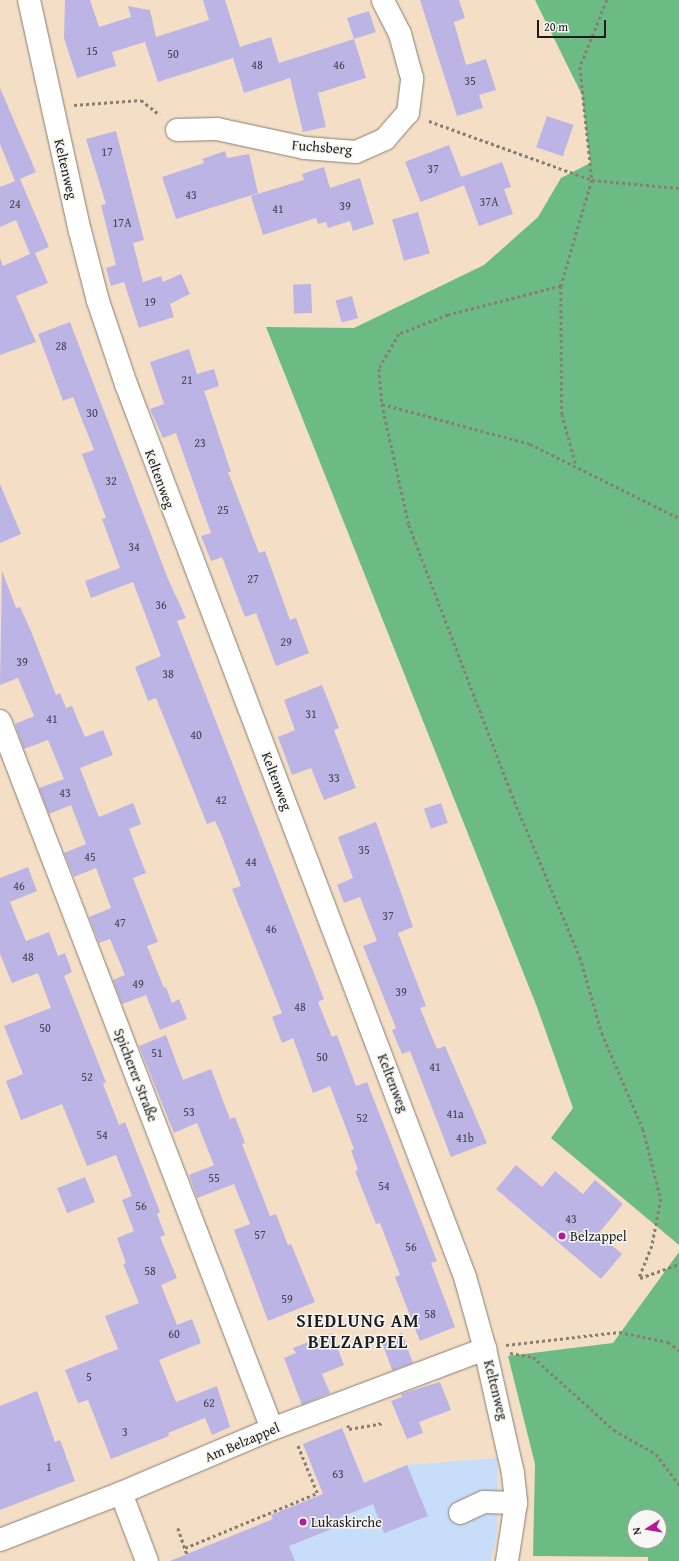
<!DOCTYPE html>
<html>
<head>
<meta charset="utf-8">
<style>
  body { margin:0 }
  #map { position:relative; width:679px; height:1561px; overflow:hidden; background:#f4dfc6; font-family:"Gentium Book Plus",serif }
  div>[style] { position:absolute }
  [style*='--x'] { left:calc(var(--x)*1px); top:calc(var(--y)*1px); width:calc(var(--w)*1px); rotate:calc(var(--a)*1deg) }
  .built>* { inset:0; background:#c8ddf9 }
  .forest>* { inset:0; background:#6cbb84 }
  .building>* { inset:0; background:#bcb4e4; transform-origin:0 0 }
  .path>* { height:2.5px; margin-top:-1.25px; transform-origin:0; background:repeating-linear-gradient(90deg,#887e71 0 3px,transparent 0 6px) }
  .roads { filter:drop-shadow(0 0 1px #887e71) drop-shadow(0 0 1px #887e71) }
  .minor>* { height:22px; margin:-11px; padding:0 11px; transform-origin:11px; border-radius:11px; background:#fff }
  .dots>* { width:11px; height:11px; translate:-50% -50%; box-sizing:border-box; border:2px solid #f6f6f2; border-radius:50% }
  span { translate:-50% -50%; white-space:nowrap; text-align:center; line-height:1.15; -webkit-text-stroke:3px #f6f6f2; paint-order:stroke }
  .number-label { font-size:12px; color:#44424e }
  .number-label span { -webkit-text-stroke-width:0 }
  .street-label { font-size:14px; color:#1c1c1c }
  .poi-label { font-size:14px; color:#1c1c1c }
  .left { translate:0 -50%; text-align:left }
  .district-label { font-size:18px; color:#1c1c1c; font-weight:700; letter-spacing:1px }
  .north { position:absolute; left:627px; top:1509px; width:40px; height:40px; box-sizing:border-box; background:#f6f6f2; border:1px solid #9f9f9c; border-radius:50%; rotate:258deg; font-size:11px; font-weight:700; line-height:16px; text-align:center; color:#1c1c1c }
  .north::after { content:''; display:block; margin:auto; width:14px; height:18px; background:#b5179e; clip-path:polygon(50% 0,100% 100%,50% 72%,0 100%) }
  .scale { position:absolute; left:537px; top:20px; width:69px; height:18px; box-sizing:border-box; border:2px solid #1c1c1c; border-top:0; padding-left:5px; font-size:12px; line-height:14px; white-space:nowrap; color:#1c1c1c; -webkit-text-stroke:3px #f6f6f2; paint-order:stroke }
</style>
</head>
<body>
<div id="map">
  <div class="built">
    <i style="clip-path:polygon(342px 1428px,364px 1482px,407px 1465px,498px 1458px,497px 1534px,491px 1561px,295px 1561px,289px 1546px,342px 1525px,323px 1494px,303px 1444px)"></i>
  </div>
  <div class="forest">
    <i style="clip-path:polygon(535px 0,679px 0,679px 1245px,551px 1138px,573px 1108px,537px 1007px,266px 327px,354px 328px,484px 265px,538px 217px,561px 178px,590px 163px,582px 95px)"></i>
    <i style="clip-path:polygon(evenodd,679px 1252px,679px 1561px,648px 1561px,648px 1557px,533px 1556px,535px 1464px,508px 1356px,613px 1343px,679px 1252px,635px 1517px,659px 1517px,659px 1541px,635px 1541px,635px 1517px)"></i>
  </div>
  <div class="building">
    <i style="clip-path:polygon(65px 0,90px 0,99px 27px,131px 17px,128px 6px,150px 10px,156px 37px,209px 20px,203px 0,225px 0,240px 47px,271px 37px,279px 63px,354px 39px,366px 78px,318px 93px,326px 127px,303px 132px,290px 78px,244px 93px,233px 58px,158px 82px,145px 42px,112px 52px,116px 66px,77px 78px,64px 38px)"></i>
    <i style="clip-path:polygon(420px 0,459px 0,465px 18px,454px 22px,466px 65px,486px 59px,496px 90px,479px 95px,483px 108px,457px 116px)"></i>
    <i style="left:369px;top:11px;width:22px;height:23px;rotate:72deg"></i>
    <i style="clip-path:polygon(0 88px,36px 172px,20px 179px,49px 247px,35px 253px,48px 283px,16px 296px,36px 342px,0 355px,0 258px,3px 266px,30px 254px,16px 220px,0 227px,0 187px,15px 181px,0 144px)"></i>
    <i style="left:547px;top:116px;width:28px;height:33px;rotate:19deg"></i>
    <i style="clip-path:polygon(116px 131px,144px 240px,133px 243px,143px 282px,161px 276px,163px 282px,181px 274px,190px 294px,170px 304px,174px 317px,139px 328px,124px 282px,111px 286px,106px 268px,116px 265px,101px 205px,106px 204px,86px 139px)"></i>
    <i style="left:449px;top:145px;width:43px;height:47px;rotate:69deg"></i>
    <i style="clip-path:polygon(225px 151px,227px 158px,249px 154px,258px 193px,176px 219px,162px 177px,204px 163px,202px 159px)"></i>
    <i style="clip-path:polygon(502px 162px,511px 187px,504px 189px,513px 214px,479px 226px,461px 177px)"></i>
    <i style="clip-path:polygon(324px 167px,330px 188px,360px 178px,374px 224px,353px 231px,350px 221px,328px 228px,326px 222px,318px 224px,316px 218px,263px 235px,251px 196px,304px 180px,302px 174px)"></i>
    <i style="left:418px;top:212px;width:43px;height:27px;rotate:74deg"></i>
    <i style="left:311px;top:284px;width:29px;height:18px;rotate:88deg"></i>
    <i style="left:352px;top:296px;width:23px;height:17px;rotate:75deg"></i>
    <i style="clip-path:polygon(70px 322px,168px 579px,186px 618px,177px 621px,324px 999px,318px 1002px,332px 1037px,337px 1035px,356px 1086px,367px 1082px,437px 1261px,431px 1263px,455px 1327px,420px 1341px,395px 1277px,400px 1275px,380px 1223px,376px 1224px,355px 1171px,358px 1170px,351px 1150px,354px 1149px,330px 1086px,313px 1093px,293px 1038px,282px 1043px,272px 1017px,282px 1013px,232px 889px,241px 886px,220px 831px,215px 821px,207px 824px,156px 698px,148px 701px,135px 667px,161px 656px,133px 582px,91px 598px,85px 581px,120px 568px,102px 519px,106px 518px,82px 454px,94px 450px,73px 397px,63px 401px,38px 334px)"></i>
    <i style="clip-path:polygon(189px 349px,197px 374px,214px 369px,219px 386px,204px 391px,231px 472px,228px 472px,259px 553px,265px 551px,290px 620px,296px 618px,309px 653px,276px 666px,256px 613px,245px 617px,222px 557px,211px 561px,201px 536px,211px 533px,176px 433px,163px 438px,150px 409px,164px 404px,150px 362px)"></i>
    <i style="clip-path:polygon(0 484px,21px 534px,0 543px)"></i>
    <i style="clip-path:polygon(2px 571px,16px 608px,20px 607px,31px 631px,56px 695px,60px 693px,66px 708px,72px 706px,85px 737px,103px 730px,113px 755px,80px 768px,99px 817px,133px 803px,141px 824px,129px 829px,146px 873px,133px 878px,158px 942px,147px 946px,164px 988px,166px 987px,172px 1003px,179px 999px,187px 1019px,160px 1030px,146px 995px,122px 1004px,113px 980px,125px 975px,110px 939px,99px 943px,89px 917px,111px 908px,96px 868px,74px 877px,64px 853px,86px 844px,71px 805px,49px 814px,39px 788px,64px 779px,48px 740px,24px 749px,15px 724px,34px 716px,18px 678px,0 685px)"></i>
    <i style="clip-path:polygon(322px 685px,339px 728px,334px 730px,356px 788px,324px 800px,311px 768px,292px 775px,278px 737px,295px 730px,284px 700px)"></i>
    <i style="left:441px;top:803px;width:21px;height:18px;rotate:71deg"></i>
    <i style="clip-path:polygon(376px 822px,413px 927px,398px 933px,426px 1006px,420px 1008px,437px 1049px,445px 1046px,487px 1143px,451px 1157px,410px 1051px,402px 1054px,392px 1030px,396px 1028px,363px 946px,377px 941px,360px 897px,344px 903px,337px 885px,353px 878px,338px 837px)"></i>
    <i style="clip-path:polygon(28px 867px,37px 891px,10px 902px,26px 941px,49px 932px,58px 956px,65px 953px,72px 972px,64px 976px,106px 1082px,103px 1084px,119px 1125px,125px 1122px,160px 1212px,157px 1214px,165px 1235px,160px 1237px,177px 1278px,161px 1285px,177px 1325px,192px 1319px,201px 1343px,159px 1360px,176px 1402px,217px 1386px,230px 1427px,212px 1435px,205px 1418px,168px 1433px,169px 1436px,111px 1459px,88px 1400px,78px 1403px,65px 1370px,118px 1349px,105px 1316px,139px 1303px,123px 1264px,126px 1263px,117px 1238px,134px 1231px,122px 1200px,132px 1196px,116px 1155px,87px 1166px,62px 1104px,21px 1120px,6px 1081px,23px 1074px,4px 1026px,51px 1008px,38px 973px,12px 983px,0 954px,0 878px)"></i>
    <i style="clip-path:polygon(166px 1035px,183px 1080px,211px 1069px,230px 1119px,235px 1117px,245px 1143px,242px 1144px,270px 1216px,276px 1214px,288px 1245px,291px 1244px,315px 1302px,268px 1321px,234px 1230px,250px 1224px,234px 1184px,197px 1198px,189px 1175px,214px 1165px,197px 1123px,174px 1133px,139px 1046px)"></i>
    <i style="clip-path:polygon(516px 1165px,542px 1187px,555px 1171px,583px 1194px,595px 1180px,623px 1204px,598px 1234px,622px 1254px,601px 1279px,496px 1189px)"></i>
    <i style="left:85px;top:1177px;width:27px;height:30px;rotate:68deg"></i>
    <i style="clip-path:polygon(332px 1333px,344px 1365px,322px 1374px,330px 1393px,302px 1405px,284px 1358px,296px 1353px,293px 1348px)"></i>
    <i style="left:402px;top:1333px;width:32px;height:22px;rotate:70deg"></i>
    <i style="clip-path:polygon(440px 1382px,451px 1410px,419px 1422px,423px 1433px,407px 1439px,391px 1401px,402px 1397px,401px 1394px)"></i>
    <i style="clip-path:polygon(37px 1391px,55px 1442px,60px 1440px,75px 1481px,0 1510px,0 1406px)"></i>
    <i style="clip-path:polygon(342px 1428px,364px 1483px,407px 1465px,428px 1516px,384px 1533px,373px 1504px,339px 1518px,342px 1525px,289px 1546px,295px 1561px,170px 1561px,273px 1519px,271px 1515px,323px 1494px,303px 1444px)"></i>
  </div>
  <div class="path">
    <i style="--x:607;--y:0;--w:72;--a:111.9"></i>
    <i style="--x:580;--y:67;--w:114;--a:83.9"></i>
    <i style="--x:592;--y:180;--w:110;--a:106.3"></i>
    <i style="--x:561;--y:286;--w:117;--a:165.6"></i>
    <i style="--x:448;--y:315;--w:53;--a:158.8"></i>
    <i style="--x:399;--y:334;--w:40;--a:119.7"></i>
    <i style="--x:379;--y:369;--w:35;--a:85"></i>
    <i style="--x:382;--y:404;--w:124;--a:77.4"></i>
    <i style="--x:409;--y:525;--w:284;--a:69.1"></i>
    <i style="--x:510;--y:790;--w:181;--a:67.3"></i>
    <i style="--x:580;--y:957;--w:79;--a:73.9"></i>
    <i style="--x:602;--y:1033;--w:104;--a:66.9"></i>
    <i style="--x:643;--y:1129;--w:72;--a:75.6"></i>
    <i style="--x:661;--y:1199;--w:48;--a:100.8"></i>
    <i style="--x:652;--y:1246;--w:35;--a:112"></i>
    <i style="--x:74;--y:105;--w:67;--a:-4.3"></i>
    <i style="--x:141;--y:100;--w:24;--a:38"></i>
    <i style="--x:429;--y:121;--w:173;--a:19.9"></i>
    <i style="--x:592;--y:180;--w:87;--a:5.3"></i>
    <i style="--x:561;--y:286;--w:128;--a:89.6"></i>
    <i style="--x:562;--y:414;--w:53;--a:74.6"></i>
    <i style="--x:382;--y:404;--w:153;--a:15.1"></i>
    <i style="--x:530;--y:444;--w:166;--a:26.4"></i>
    <i style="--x:640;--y:1278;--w:41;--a:-19.7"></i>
    <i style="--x:506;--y:1345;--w:114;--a:-6.6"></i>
    <i style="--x:619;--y:1332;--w:50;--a:11.5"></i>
    <i style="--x:668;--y:1342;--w:14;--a:36"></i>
    <i style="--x:510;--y:1353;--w:23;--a:10"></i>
    <i style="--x:533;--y:1357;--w:109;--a:42"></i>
    <i style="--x:614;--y:1430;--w:48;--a:29.7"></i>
    <i style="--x:656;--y:1454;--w:39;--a:53"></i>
    <i style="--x:348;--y:1425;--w:4;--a:76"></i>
    <i style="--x:349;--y:1429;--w:35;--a:-10"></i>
    <i style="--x:178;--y:1528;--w:28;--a:71"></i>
    <i style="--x:185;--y:1548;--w:143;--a:-22.6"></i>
    <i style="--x:317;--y:1493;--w:53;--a:-112.2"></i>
  </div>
  <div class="roads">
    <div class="minor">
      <i style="--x:29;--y:0;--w:237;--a:77.6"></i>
      <i style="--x:80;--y:231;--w:72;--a:75.6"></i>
      <i style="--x:98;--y:301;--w:88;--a:71.4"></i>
      <i style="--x:126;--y:384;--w:955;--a:69.21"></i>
      <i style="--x:465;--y:1277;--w:75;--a:74.5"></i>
      <i style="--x:485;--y:1349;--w:127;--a:77.3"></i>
      <i style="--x:513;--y:1473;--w:30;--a:84"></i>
      <i style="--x:516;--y:1503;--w:59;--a:98.8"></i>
      <i style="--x:177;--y:130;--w:40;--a:-1.4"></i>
      <i style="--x:217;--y:129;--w:90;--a:12.2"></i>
      <i style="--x:305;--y:148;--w:51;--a:4.5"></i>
      <i style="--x:356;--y:152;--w:32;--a:-24"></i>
      <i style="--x:385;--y:139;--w:35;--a:-49"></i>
      <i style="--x:408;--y:113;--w:35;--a:-83"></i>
      <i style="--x:412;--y:78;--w:46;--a:-105.3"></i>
      <i style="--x:400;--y:34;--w:38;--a:-117"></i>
      <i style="--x:0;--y:721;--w:758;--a:68.98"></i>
      <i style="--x:121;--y:1493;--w:73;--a:69.1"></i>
      <i style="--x:460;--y:1513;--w:26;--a:-25"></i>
      <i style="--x:484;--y:1502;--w:32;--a:2"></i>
      <i style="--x:0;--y:1540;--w:130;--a:-21.2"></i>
      <i style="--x:121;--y:1493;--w:164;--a:-23"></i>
      <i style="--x:272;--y:1429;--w:228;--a:-20.6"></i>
    </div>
  </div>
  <div class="dots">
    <i style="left:562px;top:1236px;background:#b5179e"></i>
    <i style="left:303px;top:1522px;background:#b5179e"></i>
  </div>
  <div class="number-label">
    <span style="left:92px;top:51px">15</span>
    <span style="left:173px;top:54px">50</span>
    <span style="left:257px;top:65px">48</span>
    <span style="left:339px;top:65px">46</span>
    <span style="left:470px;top:81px">35</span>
    <span style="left:107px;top:152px">17</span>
    <span style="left:433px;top:169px">37</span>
    <span style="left:191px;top:195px">43</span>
    <span style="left:489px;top:202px">37A</span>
    <span style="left:15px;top:204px">24</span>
    <span style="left:345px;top:206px">39</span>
    <span style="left:278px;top:209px">41</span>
    <span style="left:122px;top:223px">17A</span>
    <span style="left:150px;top:302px">19</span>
    <span style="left:61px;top:346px">28</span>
    <span style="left:187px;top:380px">21</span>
    <span style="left:92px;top:413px">30</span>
    <span style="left:200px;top:443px">23</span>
    <span style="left:111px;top:481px">32</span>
    <span style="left:223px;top:510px">25</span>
    <span style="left:134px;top:547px">34</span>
    <span style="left:253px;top:579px">27</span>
    <span style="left:161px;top:605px">36</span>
    <span style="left:286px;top:642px">29</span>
    <span style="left:22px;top:662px">39</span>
    <span style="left:168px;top:674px">38</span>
    <span style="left:311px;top:714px">31</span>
    <span style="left:52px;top:719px">41</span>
    <span style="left:196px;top:735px">40</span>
    <span style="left:334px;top:778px">33</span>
    <span style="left:65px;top:793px">43</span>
    <span style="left:221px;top:800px">42</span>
    <span style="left:364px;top:850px">35</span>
    <span style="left:90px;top:857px">45</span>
    <span style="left:251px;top:862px">44</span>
    <span style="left:19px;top:886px">46</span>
    <span style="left:388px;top:916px">37</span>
    <span style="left:120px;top:923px">47</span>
    <span style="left:271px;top:929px">46</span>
    <span style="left:28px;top:957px">48</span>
    <span style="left:138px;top:984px">49</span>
    <span style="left:401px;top:992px">39</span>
    <span style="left:300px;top:1007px">48</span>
    <span style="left:45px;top:1028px">50</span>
    <span style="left:157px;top:1053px">51</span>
    <span style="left:322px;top:1057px">50</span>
    <span style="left:435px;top:1067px">41</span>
    <span style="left:87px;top:1077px">52</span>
    <span style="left:189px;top:1112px">53</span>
    <span style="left:455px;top:1114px">41a</span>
    <span style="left:362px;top:1118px">52</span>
    <span style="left:102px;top:1135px">54</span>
    <span style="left:465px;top:1138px">41b</span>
    <span style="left:214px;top:1178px">55</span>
    <span style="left:384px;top:1186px">54</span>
    <span style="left:141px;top:1206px">56</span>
    <span style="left:571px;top:1219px">43</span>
    <span style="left:260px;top:1235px">57</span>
    <span style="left:411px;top:1247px">56</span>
    <span style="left:150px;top:1271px">58</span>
    <span style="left:287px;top:1299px">59</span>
    <span style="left:430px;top:1314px">58</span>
    <span style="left:174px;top:1334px">60</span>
    <span style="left:89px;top:1377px">5</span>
    <span style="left:209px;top:1403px">62</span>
    <span style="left:125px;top:1432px">3</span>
    <span style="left:49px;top:1467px">1</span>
    <span style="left:338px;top:1474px">63</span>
  </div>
  <div class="street-label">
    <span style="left:322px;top:147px;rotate:5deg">Fuchsberg</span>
    <span style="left:66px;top:169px;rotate:77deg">Keltenweg</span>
    <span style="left:160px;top:479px;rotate:70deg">Keltenweg</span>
    <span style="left:277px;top:781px;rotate:69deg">Keltenweg</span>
    <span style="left:136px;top:1075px;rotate:69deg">Spicherer Straße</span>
    <span style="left:393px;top:1083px;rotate:69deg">Keltenweg</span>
    <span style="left:496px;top:1390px;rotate:76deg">Keltenweg</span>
    <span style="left:242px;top:1442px;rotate:-23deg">Am Belzappel</span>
  </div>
  <div class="poi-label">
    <span class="left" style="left:570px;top:1236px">Belzappel</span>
    <span class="left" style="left:311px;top:1522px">Lukaskirche</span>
  </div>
  <div class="district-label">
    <span style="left:358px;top:1332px">SIEDLUNG AM<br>BELZAPPEL</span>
  </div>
  <div class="north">N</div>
  <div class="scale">20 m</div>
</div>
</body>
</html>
